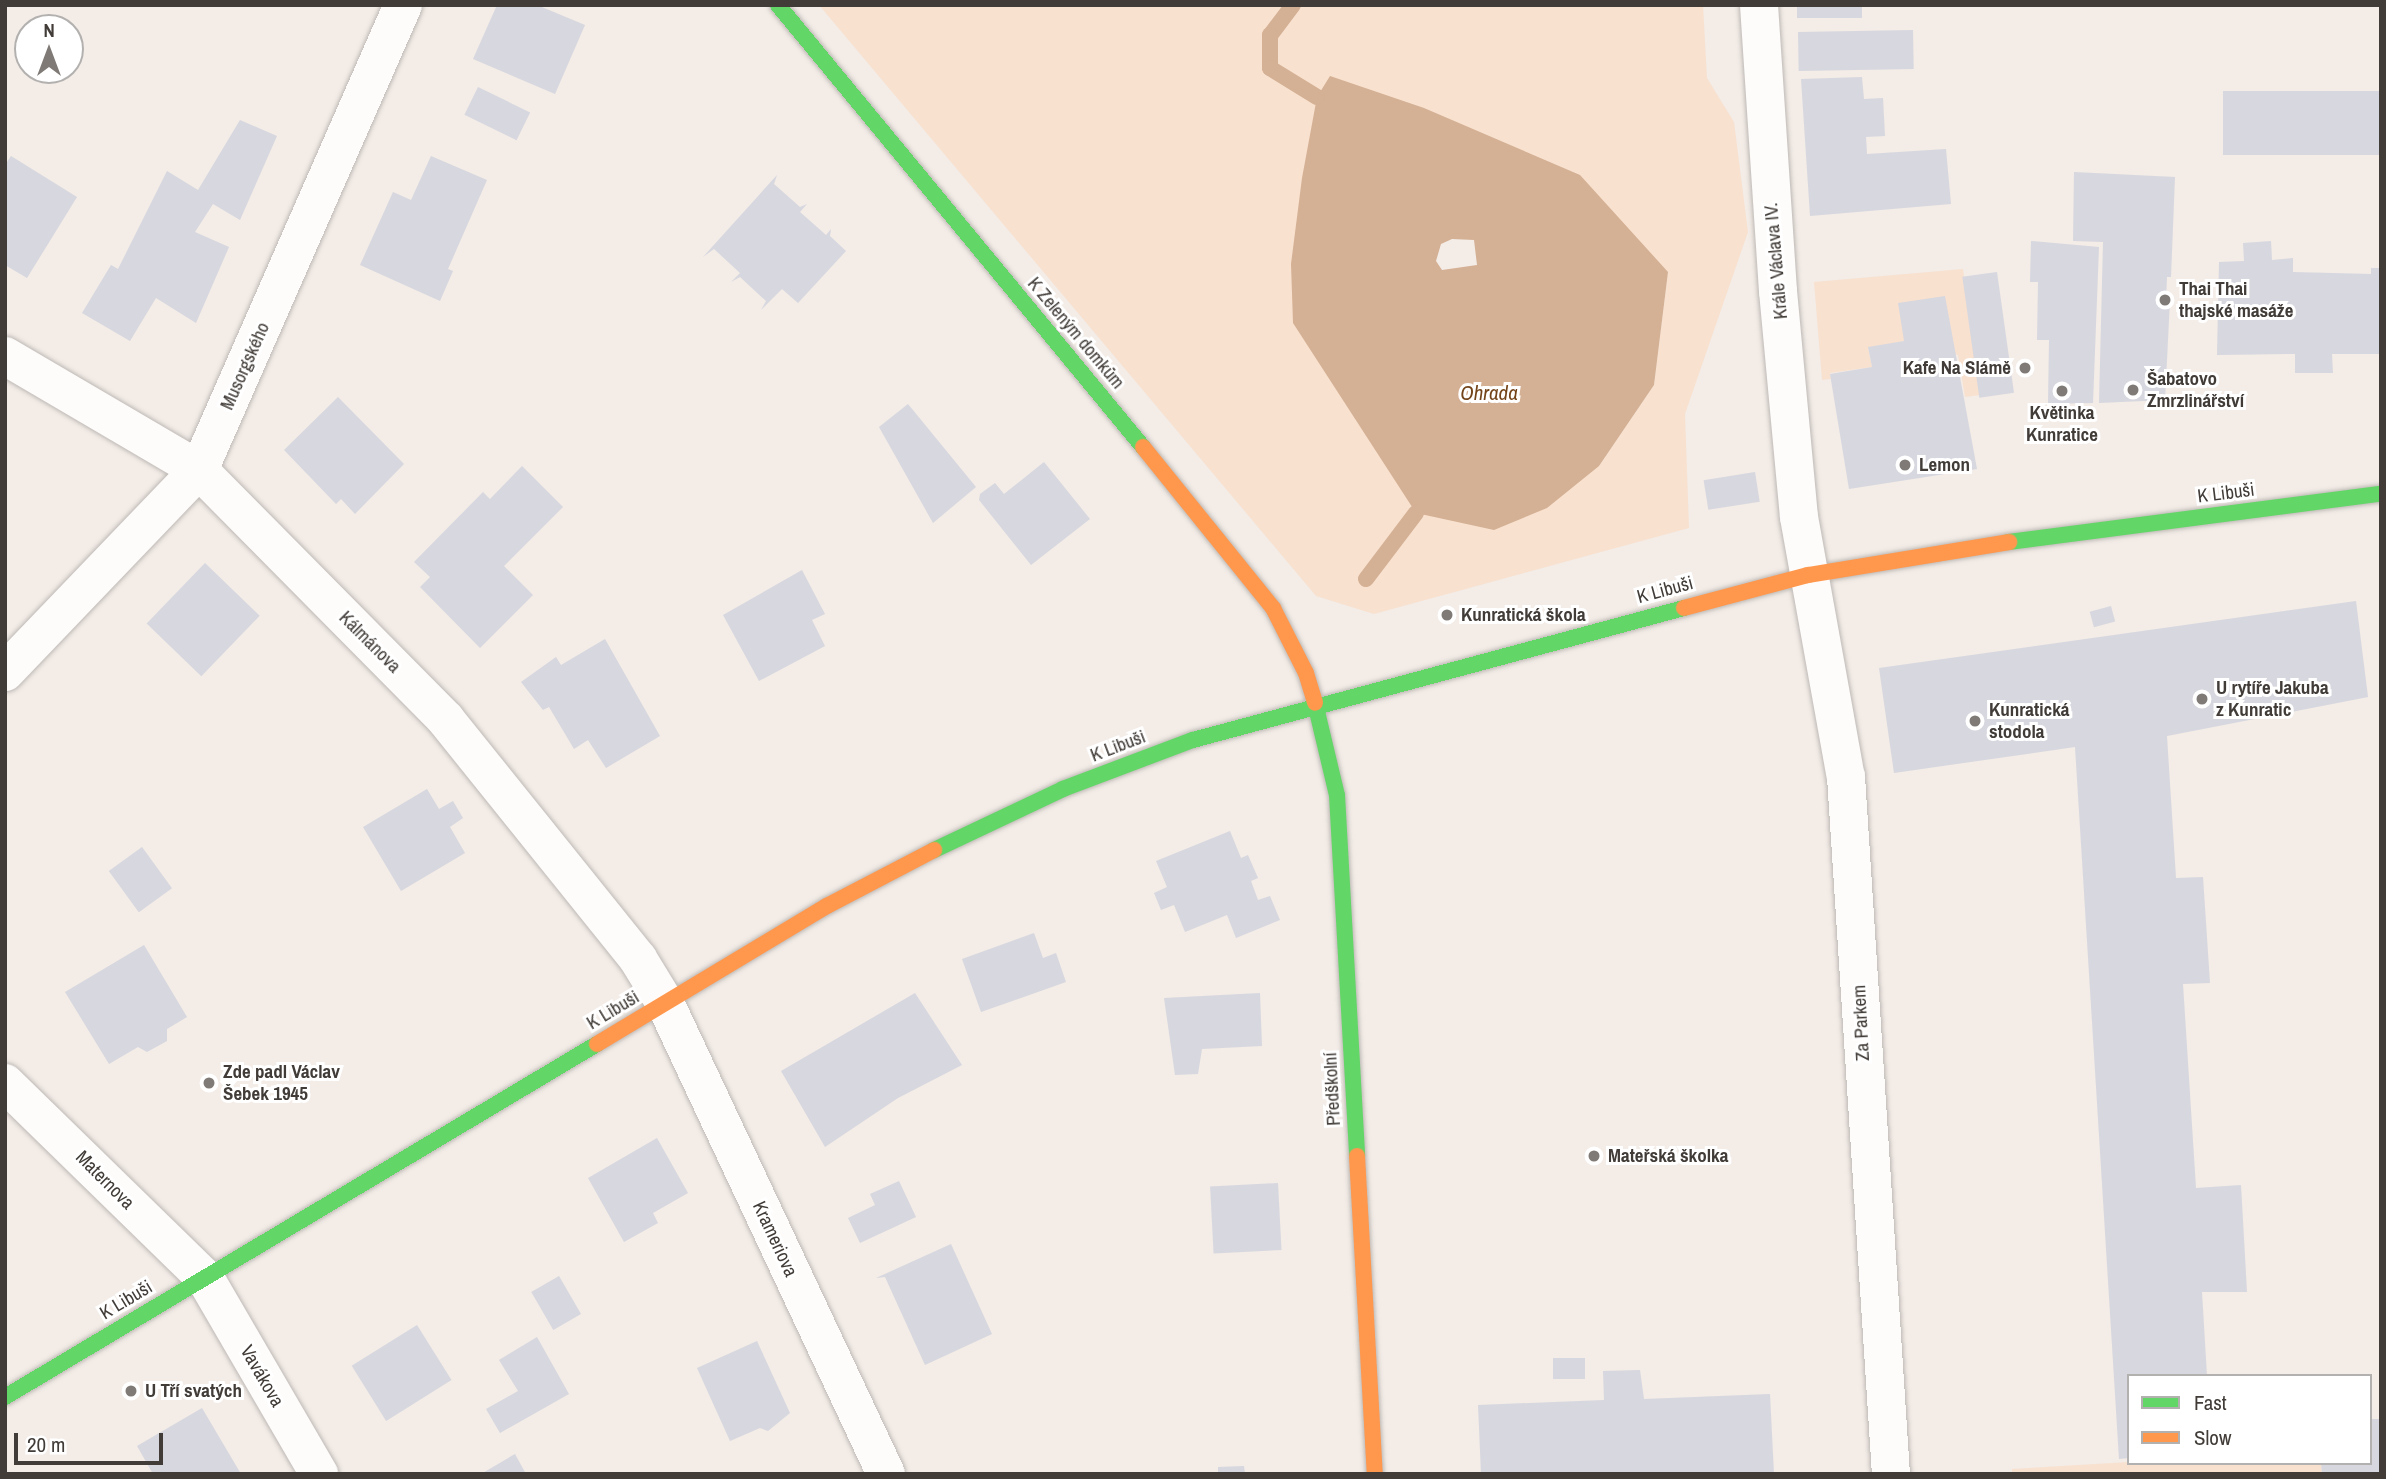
<!DOCTYPE html>
<html>
<head>
<meta charset="utf-8">
<style>
  body { margin:0 }
  #map { position:relative; width:2386px; height:1479px; overflow:hidden; background:#f3ece7; font-family:"Archivo Narrow",sans-serif }
  div>[style] { position:absolute }
  [style*='--x'] { left:calc(var(--x)*1px); top:calc(var(--y)*1px); width:calc(var(--w)*1px); rotate:calc(var(--a)*1deg) }
  .green>* { inset:0; background:#f8e1cf }
  .water>* { inset:0; background:#d4b094 }
  .stream>* { height:16px; margin:-8px; padding:0 8px; transform-origin:8px; border-radius:8px; background:#d4b094 }
  .building>* { inset:0; background:#d7d7df; transform-origin:0 0 }
  .roads { filter:drop-shadow(0 0 2px #beb9b5) drop-shadow(0 0 2px #beb9b5) }
  .street>* { height:38px; margin:-19px; padding:0 19px; transform-origin:19px; border-radius:19px; background:#fdfcfb }
  .fast>* { height:16px; margin:-8px; padding:0 8px; transform-origin:8px; border-radius:8px; background:#63d668 }
  .slow>* { height:16px; margin:-8px; padding:0 8px; transform-origin:8px; border-radius:8px; background:#ff974d }
  .dots>* { width:19px; height:19px; translate:-50% -50%; box-sizing:border-box; border:4px solid #fff; border-radius:50% }
  span { translate:-50% -50%; white-space:nowrap; text-align:center; line-height:1.15; -webkit-text-stroke:6px #fff; paint-order:stroke }
  .street-label { font-size:19px; color:#413c38 }
  .poi-label { font-size:19px; color:#413c38; font-weight:700 }
  .left { translate:0 -50%; text-align:left }
  .right { translate:-100% -50%; text-align:right }
  .water-label { font-size:21px; color:#734419; font-style:italic }
  .frame { position:absolute; inset:0; border:7px solid #413c38; pointer-events:none }
  .legend { position:absolute; left:2127px; top:1374px; width:245px; height:91px; box-sizing:border-box; background:#fff; border:2px solid #b3b1af; margin:0; padding:9px 12px; list-style:none; font-size:21px; color:#413c38 }
  .legend li { display:flex; align-items:center; gap:14px; height:35px }
  .legend b { width:35px; border:2px solid #b3b1af }
  .north { position:absolute; left:14px; top:14px; width:70px; height:70px; box-sizing:border-box; background:#fff; border:2px solid #b3b1af; border-radius:50%; rotate:0deg; font-size:19px; font-weight:700; line-height:28px; text-align:center; color:#413c38 }
  .north::after { content:''; display:block; margin:auto; width:24px; height:32px; background:#7f7a75; clip-path:polygon(50% 0,100% 100%,50% 72%,0 100%) }
  .scale { position:absolute; left:14px; top:1433px; width:149px; height:32px; box-sizing:border-box; border:4px solid #413c38; border-top:0; padding-left:9px; font-size:21px; line-height:24px; white-space:nowrap; color:#413c38; -webkit-text-stroke:5px #fff; paint-order:stroke }
</style>
</head>
<body>
<div id="map">
  <div class="green">
    <i style="clip-path:polygon(evenodd,819px 5px,1703px 5px,1707px 78px,1734px 122px,1748px 232px,1685px 414px,1689px 528px,1374px 614px,1316px 596px,819px 5px,1424px 108px,1668px 272px,1654px 385px,1599px 466px,1416px 513px,1392px 474px,1424px 108px)"></i>
    <i style="clip-path:polygon(1963px 269px,1980px 395px,1965px 397px,1958px 355px,1904px 341px,1868px 348px,1872px 367px,1830px 373px,1831px 379px,1822px 380px,1814px 282px)"></i>
    <i style="clip-path:polygon(2129px 1462px,2321px 1463px,2322px 1474px,2012px 1474px,2012px 1469px)"></i>
  </div>
  <div class="water">
    <i style="clip-path:polygon(evenodd,1330px 76px,1424px 108px,1580px 175px,1668px 272px,1654px 385px,1599px 466px,1547px 508px,1494px 530px,1416px 513px,1293px 323px,1291px 264px,1302px 178px,1317px 97px,1330px 76px,1452px 239px,1474px 240px,1477px 265px,1442px 270px,1436px 261px,1441px 244px,1452px 239px)"></i>
  </div>
  <div class="stream">
    <i style="--x:1293;--y:5;--w:38;--a:127"></i>
    <i style="--x:1270;--y:35;--w:33;--a:90"></i>
    <i style="--x:1270;--y:68;--w:55;--a:31.7"></i>
    <i style="--x:1366;--y:579;--w:83;--a:-52.9"></i>
  </div>
  <div class="building">
    <i style="clip-path:polygon(497px 5px,537px 5px,585px 25px,555px 94px,473px 59px)"></i>
    <i style="left:1797px;top:5px;width:65px;height:13px"></i>
    <i style="left:1913px;top:30px;width:39px;height:115px;rotate:89deg"></i>
    <i style="clip-path:polygon(1862px 77px,1864px 99px,1883px 98px,1885px 136px,1866px 137px,1867px 154px,1946px 149px,1951px 204px,1810px 216px,1801px 79px)"></i>
    <i style="left:478px;top:87px;width:58px;height:31px;rotate:26deg"></i>
    <i style="left:2381px;top:91px;width:64px;height:158px;rotate:90deg"></i>
    <i style="clip-path:polygon(240px 120px,277px 136px,240px 220px,213px 204px,195px 232px,229px 247px,196px 323px,156px 298px,130px 341px,82px 313px,111px 265px,118px 269px,167px 171px,198px 190px)"></i>
    <i style="clip-path:polygon(11px 156px,77px 197px,27px 278px,5px 265px,5px 165px)"></i>
    <i style="clip-path:polygon(431px 156px,487px 180px,448px 269px,453px 271px,440px 301px,360px 265px,393px 192px,411px 200px)"></i>
    <i style="clip-path:polygon(2074px 172px,2175px 177px,2171px 277px,2167px 277px,2166px 300px,2170px 300px,2165px 400px,2099px 403px,2103px 242px,2073px 241px)"></i>
    <i style="clip-path:polygon(777px 175px,774px 184px,800px 207px,807px 204px,800px 212px,826px 235px,831px 229px,830px 236px,846px 251px,798px 303px,782px 289px,761px 310px,766px 301px,740px 277px,731px 282px,740px 273px,714px 249px,703px 257px)"></i>
    <i style="clip-path:polygon(2031px 241px,2099px 247px,2093px 403px,2048px 404px,2049px 340px,2037px 340px,2038px 282px,2030px 282px)"></i>
    <i style="clip-path:polygon(2271px 241px,2272px 260px,2293px 258px,2293px 272px,2371px 274px,2371px 268px,2381px 268px,2381px 354px,2332px 354px,2333px 373px,2295px 373px,2295px 354px,2217px 355px,2219px 262px,2244px 261px,2243px 243px)"></i>
    <i style="left:1997px;top:272px;width:122px;height:35px;rotate:82deg"></i>
    <i style="clip-path:polygon(1945px 296px,1977px 469px,1849px 489px,1830px 374px,1872px 367px,1868px 347px,1904px 341px,1898px 303px)"></i>
    <i style="clip-path:polygon(338px 397px,404px 464px,355px 514px,341px 499px,336px 504px,284px 450px)"></i>
    <i style="clip-path:polygon(908px 404px,976px 487px,933px 523px,879px 427px)"></i>
    <i style="clip-path:polygon(1044px 462px,1090px 519px,1031px 565px,979px 500px,980px 494px,995px 483px,1004px 494px)"></i>
    <i style="clip-path:polygon(522px 466px,563px 507px,504px 566px,533px 595px,480px 648px,420px 587px,430px 577px,414px 562px,483px 492px,490px 499px)"></i>
    <i style="left:1755px;top:472px;width:30px;height:52px;rotate:81deg"></i>
    <i style="left:205px;top:563px;width:76px;height:84px;rotate:44deg"></i>
    <i style="clip-path:polygon(802px 570px,825px 614px,812px 620px,825px 646px,759px 681px,723px 615px)"></i>
    <i style="clip-path:polygon(2356px 601px,2368px 697px,2167px 736px,2176px 878px,2203px 877px,2210px 983px,2183px 984px,2196px 1188px,2241px 1185px,2247px 1292px,2202px 1292px,2207px 1376px,2129px 1376px,2129px 1458px,2119px 1459px,2075px 747px,1894px 773px,1879px 668px)"></i>
    <i style="left:2111px;top:606px;width:16px;height:22px;rotate:75deg"></i>
    <i style="clip-path:polygon(605px 639px,660px 736px,606px 768px,588px 740px,574px 749px,549px 707px,543px 710px,521px 682px,556px 657px,561px 665px)"></i>
    <i style="clip-path:polygon(427px 789px,439px 809px,453px 801px,463px 818px,450px 827px,465px 853px,401px 891px,363px 827px)"></i>
    <i style="clip-path:polygon(1230px 831px,1241px 858px,1248px 855px,1258px 878px,1251px 881px,1258px 900px,1270px 896px,1280px 920px,1236px 938px,1227px 915px,1185px 932px,1174px 905px,1161px 910px,1154px 893px,1167px 887px,1156px 861px)"></i>
    <i style="left:142px;top:847px;width:51px;height:41px;rotate:54deg"></i>
    <i style="clip-path:polygon(1034px 933px,1043px 958px,1056px 953px,1066px 982px,981px 1012px,962px 959px)"></i>
    <i style="clip-path:polygon(144px 945px,187px 1017px,167px 1029px,167px 1041px,147px 1052px,138px 1047px,109px 1064px,65px 992px)"></i>
    <i style="clip-path:polygon(915px 993px,962px 1065px,898px 1098px,825px 1147px,781px 1071px)"></i>
    <i style="clip-path:polygon(1260px 993px,1262px 1046px,1202px 1049px,1198px 1074px,1175px 1075px,1164px 998px)"></i>
    <i style="clip-path:polygon(657px 1138px,688px 1193px,653px 1213px,658px 1223px,624px 1242px,588px 1178px)"></i>
    <i style="clip-path:polygon(899px 1181px,916px 1217px,860px 1243px,848px 1218px,875px 1205px,870px 1194px)"></i>
    <i style="left:1278px;top:1183px;width:67px;height:68px;rotate:87deg"></i>
    <i style="clip-path:polygon(951px 1244px,992px 1334px,925px 1365px,885px 1277px,876px 1278px)"></i>
    <i style="left:559px;top:1276px;width:44px;height:32px;rotate:60deg"></i>
    <i style="left:417px;top:1325px;width:65px;height:77px;rotate:58deg"></i>
    <i style="clip-path:polygon(537px 1337px,569px 1394px,500px 1433px,486px 1409px,518px 1391px,499px 1360px)"></i>
    <i style="clip-path:polygon(757px 1341px,790px 1413px,768px 1431px,760px 1428px,730px 1441px,697px 1368px)"></i>
    <i style="left:1553px;top:1358px;width:32px;height:21px"></i>
    <i style="clip-path:polygon(1640px 1370px,1644px 1399px,1770px 1394px,1774px 1474px,1481px 1474px,1478px 1405px,1604px 1400px,1603px 1371px)"></i>
    <i style="clip-path:polygon(202px 1408px,241px 1474px,153px 1474px,137px 1446px)"></i>
    <i style="clip-path:polygon(2370px 1419px,2381px 1419px,2381px 1474px,2322px 1474px,2321px 1463px,2370px 1463px)"></i>
    <i style="clip-path:polygon(515px 1454px,526px 1474px,481px 1474px)"></i>
    <i style="clip-path:polygon(1244px 1466px,1245px 1474px,1218px 1474px,1218px 1467px)"></i>
  </div>
  <div class="roads">
    <div class="street">
      <i style="--x:1759;--y:5;--w:287;--a:86.2"></i>
      <i style="--x:1778;--y:291;--w:227;--a:84.7"></i>
      <i style="--x:1799;--y:517;--w:264;--a:79.8"></i>
      <i style="--x:1846;--y:777;--w:698;--a:86.31"></i>
      <i style="--x:5;--y:356;--w:225;--a:30.4"></i>
      <i style="--x:199;--y:470;--w:351;--a:45.3"></i>
      <i style="--x:446;--y:720;--w:307;--a:51.2"></i>
      <i style="--x:638;--y:959;--w:52;--a:58.5"></i>
      <i style="--x:665;--y:1003;--w:520;--a:64.86"></i>
      <i style="--x:5;--y:672;--w:280;--a:-46.2"></i>
      <i style="--x:199;--y:470;--w:508;--a:-66.31"></i>
      <i style="--x:5;--y:1083;--w:279;--a:44.3"></i>
      <i style="--x:205;--y:1278;--w:227;--a:59.8"></i>
    </div>
    <div class="fast">
      <i style="--x:778;--y:5;--w:573;--a:50.45"></i>
      <i style="--x:2009;--y:542;--w:375;--a:-7.4"></i>
      <i style="--x:1315;--y:703;--w:95;--a:76.6"></i>
      <i style="--x:1337;--y:795;--w:362;--a:86.8"></i>
      <i style="--x:934;--y:850;--w:143;--a:-25.3"></i>
      <i style="--x:1063;--y:789;--w:139;--a:-20.7"></i>
      <i style="--x:1193;--y:740;--w:508;--a:-15.05"></i>
      <i style="--x:5;--y:1397;--w:689;--a:-30.81"></i>
    </div>
    <div class="slow">
      <i style="--x:1143;--y:447;--w:207;--a:51.1"></i>
      <i style="--x:1273;--y:608;--w:73;--a:63.1"></i>
      <i style="--x:1306;--y:673;--w:31;--a:73"></i>
      <i style="--x:1684;--y:608;--w:128;--a:-14.9"></i>
      <i style="--x:1808;--y:575;--w:204;--a:-9.3"></i>
      <i style="--x:597;--y:1044;--w:268;--a:-31"></i>
      <i style="--x:827;--y:906;--w:121;--a:-27.6"></i>
      <i style="--x:1357;--y:1156;--w:319;--a:86.8"></i>
    </div>
  </div>
  <div class="dots">
    <i style="left:2165px;top:300px;background:#7f7a75"></i>
    <i style="left:2025px;top:368px;background:#7f7a75"></i>
    <i style="left:2133px;top:390px;background:#7f7a75"></i>
    <i style="left:2062px;top:391px;background:#7f7a75"></i>
    <i style="left:1905px;top:465px;background:#7f7a75"></i>
    <i style="left:1447px;top:615px;background:#7f7a75"></i>
    <i style="left:2202px;top:699px;background:#7f7a75"></i>
    <i style="left:1975px;top:721px;background:#7f7a75"></i>
    <i style="left:209px;top:1083px;background:#7f7a75"></i>
    <i style="left:1594px;top:1156px;background:#7f7a75"></i>
    <i style="left:131px;top:1391px;background:#7f7a75"></i>
  </div>
  <div class="street-label">
    <span style="left:1776px;top:261px;rotate:-95deg">Krále Václava IV.</span>
    <span style="left:1076px;top:333px;rotate:50deg">K Zeleným domkům</span>
    <span style="left:245px;top:366px;rotate:-66deg">Musorgského</span>
    <span style="left:2226px;top:493px;rotate:-7deg">K Libuši</span>
    <span style="left:1665px;top:590px;rotate:-15deg">K Libuši</span>
    <span style="left:370px;top:642px;rotate:45deg">Kálmánova</span>
    <span style="left:1118px;top:746px;rotate:-21deg">K Libuši</span>
    <span style="left:613px;top:1010px;rotate:-31deg">K Libuši</span>
    <span style="left:1861px;top:1023px;rotate:-93deg">Za Parkem</span>
    <span style="left:1332px;top:1089px;rotate:-93deg">Předškolní</span>
    <span style="left:105px;top:1180px;rotate:45deg">Maternova</span>
    <span style="left:775px;top:1239px;rotate:65deg">Krameriova</span>
    <span style="left:126px;top:1300px;rotate:-31deg">K Libuši</span>
    <span style="left:262px;top:1376px;rotate:60deg">Vavákova</span>
  </div>
  <div class="poi-label">
    <span class="left" style="left:2179px;top:300px">Thai Thai<br>thajské masáže</span>
    <span class="right" style="left:2011px;top:368px">Kafe Na Slámě</span>
    <span class="left" style="left:2147px;top:390px">Šabatovo<br>Zmrzlinářství</span>
    <span style="left:2062px;top:424px">Květinka<br>Kunratice</span>
    <span class="left" style="left:1919px;top:465px">Lemon</span>
    <span class="left" style="left:1461px;top:615px">Kunratická škola</span>
    <span class="left" style="left:2216px;top:699px">U rytíře Jakuba<br>z Kunratic</span>
    <span class="left" style="left:1989px;top:721px">Kunratická<br>stodola</span>
    <span class="left" style="left:223px;top:1083px">Zde padl Václav<br>Šebek 1945</span>
    <span class="left" style="left:1608px;top:1156px">Mateřská školka</span>
    <span class="left" style="left:145px;top:1391px">U Tří svatých</span>
  </div>
  <div class="water-label">
    <span style="left:1489px;top:393px">Ohrada</span>
  </div>
  <div class="frame"></div>
  <ul class="legend">
  <li><b style="height:9px;background:#63d668"></b>Fast</li>
  <li><b style="height:9px;background:#ff974d"></b>Slow</li>
  </ul>
  <div class="north">N</div>
  <div class="scale">20 m</div>
</div>
</body>
</html>
